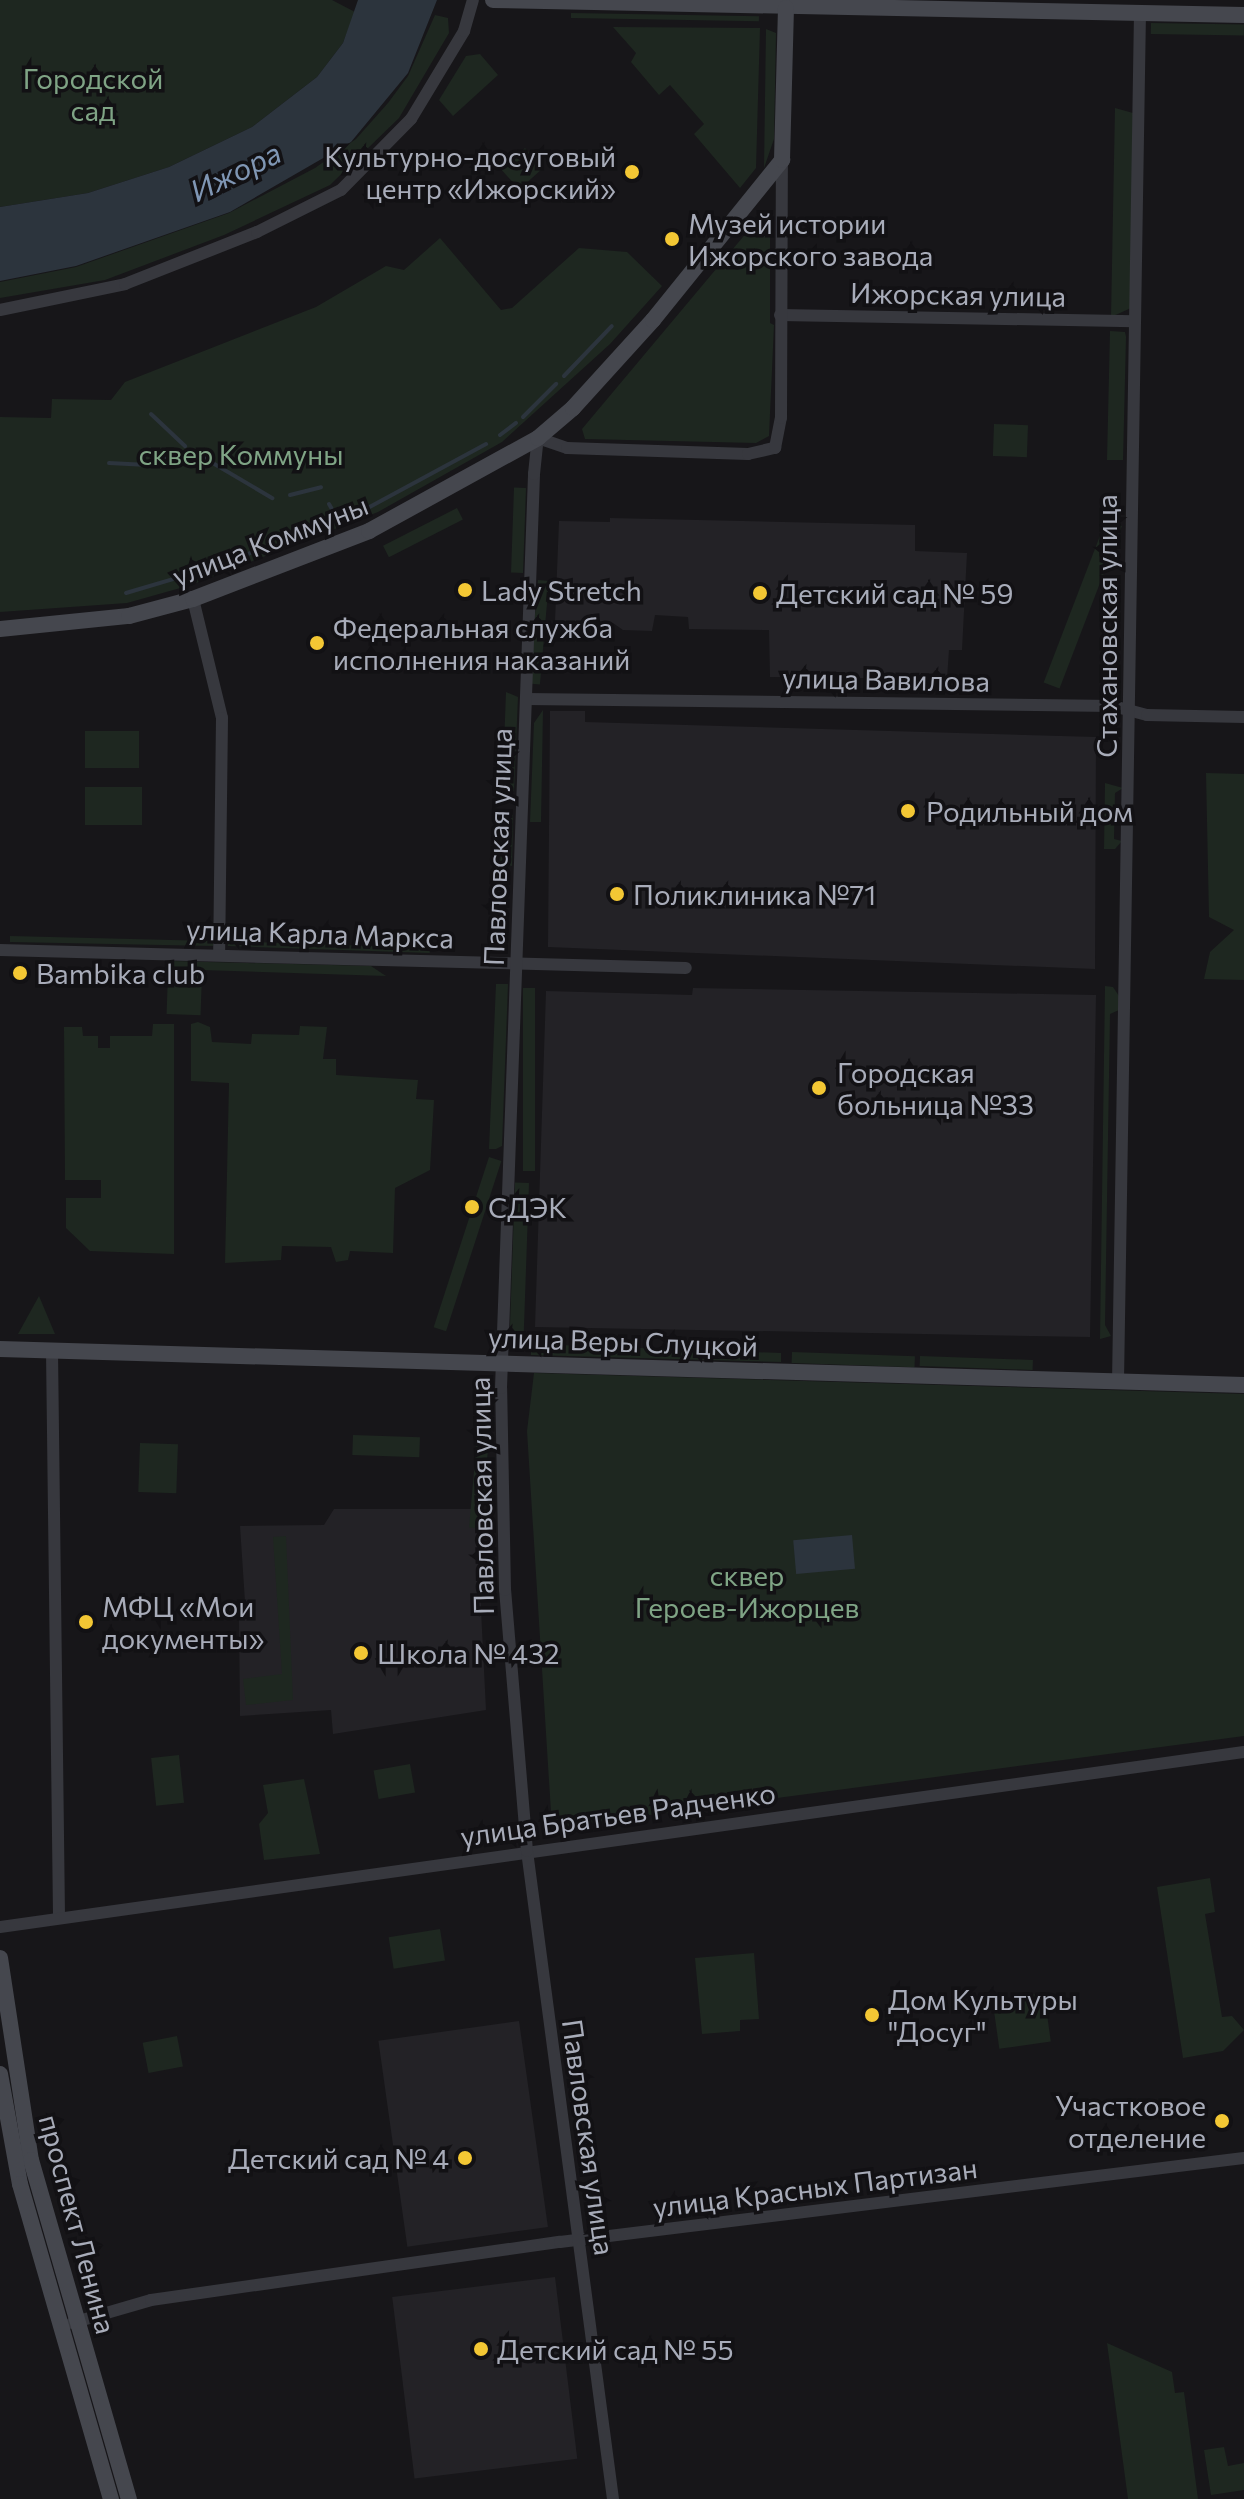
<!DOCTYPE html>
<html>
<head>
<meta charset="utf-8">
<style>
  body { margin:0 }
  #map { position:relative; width:1244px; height:2499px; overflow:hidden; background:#171619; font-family:Commissioner,sans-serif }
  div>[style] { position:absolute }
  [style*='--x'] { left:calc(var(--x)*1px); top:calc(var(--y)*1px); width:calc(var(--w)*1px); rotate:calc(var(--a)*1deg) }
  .built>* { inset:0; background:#232226; transform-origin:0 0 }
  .green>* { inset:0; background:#1e2720; transform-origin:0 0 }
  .water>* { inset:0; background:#2c343d; transform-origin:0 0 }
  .stream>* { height:4px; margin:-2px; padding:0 2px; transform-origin:2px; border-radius:2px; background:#2c343d }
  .street>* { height:12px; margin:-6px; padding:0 6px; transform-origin:6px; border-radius:6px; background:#37383e }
  .secondary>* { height:16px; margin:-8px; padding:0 8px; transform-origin:8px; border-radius:8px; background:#45474e }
  .dots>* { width:22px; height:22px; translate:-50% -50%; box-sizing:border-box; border:4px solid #121114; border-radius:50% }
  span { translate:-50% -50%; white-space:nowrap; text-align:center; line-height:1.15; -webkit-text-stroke:7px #121114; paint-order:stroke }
  .park-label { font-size:28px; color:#7fa485 }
  .poi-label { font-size:28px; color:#a8acb9 }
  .right { translate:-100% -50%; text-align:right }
  .left { translate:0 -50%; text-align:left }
  .street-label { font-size:28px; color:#a8acb9 }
  .water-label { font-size:30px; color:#7f96b4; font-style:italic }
</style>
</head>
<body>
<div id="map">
  <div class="built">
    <i style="clip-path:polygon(610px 518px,915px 525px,915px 551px,967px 553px,962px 650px,949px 650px,947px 679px,770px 677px,769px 630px,689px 629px,688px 617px,655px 615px,652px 631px,623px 630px,613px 623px,555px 621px,559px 521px,610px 522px)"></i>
    <i style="clip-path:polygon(550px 711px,585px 711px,585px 722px,1096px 737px,1095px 969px,548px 947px)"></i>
    <i style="clip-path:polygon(693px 988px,1096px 995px,1090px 1337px,535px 1327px,546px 991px,692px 995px)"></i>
    <i style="clip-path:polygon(334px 1509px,476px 1509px,486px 1710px,333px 1734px,331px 1710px,240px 1716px,239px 1618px,246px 1617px,240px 1526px,324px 1525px)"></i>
    <i style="left:519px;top:2021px;width:208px;height:142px;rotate:82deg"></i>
    <i style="left:555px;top:2277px;width:183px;height:164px;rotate:83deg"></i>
  </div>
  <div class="green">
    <i style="clip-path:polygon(0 0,332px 0,355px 12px,343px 43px,317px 77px,252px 127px,169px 167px,88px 193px,0 207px)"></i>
    <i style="left:571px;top:13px;width:188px;height:5px;rotate:1deg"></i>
    <i style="clip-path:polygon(435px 15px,448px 18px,449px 33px,399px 118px,330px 185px,224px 235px,105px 280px,0 298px,0 282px,76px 267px,229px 213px,315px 168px,356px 139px,388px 103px,408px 76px)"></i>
    <i style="left:1151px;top:23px;width:93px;height:11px;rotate:1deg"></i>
    <i style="clip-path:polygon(613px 27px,760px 28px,756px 168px,740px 188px,694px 134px,704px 124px,670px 85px,659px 95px,631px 62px,636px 53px)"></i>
    <i style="clip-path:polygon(766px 29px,776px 33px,774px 139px,764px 168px)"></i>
    <i style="clip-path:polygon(480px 54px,498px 75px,453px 116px,439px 100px,466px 56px)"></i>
    <i style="clip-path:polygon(1115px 108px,1133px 113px,1131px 308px,1111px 317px)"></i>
    <i style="left:525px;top:148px;width:27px;height:32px;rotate:48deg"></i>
    <i style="clip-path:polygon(758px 219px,768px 221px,770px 230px,770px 323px,774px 325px,769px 436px,756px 443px,585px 439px,582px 429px)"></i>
    <i style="clip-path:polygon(440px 238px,501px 310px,512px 308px,579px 248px,627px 252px,662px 286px,610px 344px,502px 442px,378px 512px,191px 585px,127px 603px,0 612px,0 417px,51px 418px,52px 399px,111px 400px,125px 382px,316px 307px,386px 266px,404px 270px)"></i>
    <i style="clip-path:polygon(1110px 331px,1125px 332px,1126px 337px,1123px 460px,1107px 460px)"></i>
    <i style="left:994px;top:424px;width:34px;height:32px;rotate:2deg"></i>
    <i style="left:526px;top:488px;width:85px;height:12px;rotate:92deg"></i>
    <i style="left:457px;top:508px;width:13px;height:83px;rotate:63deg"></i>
    <i style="left:1106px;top:520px;width:17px;height:174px;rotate:21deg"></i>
    <i style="left:538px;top:580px;width:11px;height:104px;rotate:5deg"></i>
    <i style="clip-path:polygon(506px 692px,518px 697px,514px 791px,502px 799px)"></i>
    <i style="clip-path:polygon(543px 710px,541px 822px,530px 822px,534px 723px)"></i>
    <i style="left:85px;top:731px;width:54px;height:37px"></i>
    <i style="clip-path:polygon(1206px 773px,1244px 774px,1244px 980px,1204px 979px,1210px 952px,1234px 930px,1209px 917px)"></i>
    <i style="clip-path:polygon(1105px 783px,1123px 788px,1115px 793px,1114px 839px,1122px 841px,1115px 849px,1104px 849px)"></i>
    <i style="left:85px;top:787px;width:57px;height:38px"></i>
    <i style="clip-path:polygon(504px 811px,513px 815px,512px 866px,500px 863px)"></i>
    <i style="clip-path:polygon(10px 936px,213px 941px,213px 946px,10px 942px)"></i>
    <i style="left:228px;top:941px;width:202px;height:5px;rotate:2deg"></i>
    <i style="clip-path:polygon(170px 961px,371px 966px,386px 976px,170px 969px)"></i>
    <i style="left:168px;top:973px;width:34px;height:41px;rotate:2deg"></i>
    <i style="clip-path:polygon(496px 984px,508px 984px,502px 1146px,496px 1149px,489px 1149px)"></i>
    <i style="clip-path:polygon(1105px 986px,1113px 987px,1119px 996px,1119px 1010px,1110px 1014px,1105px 1325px,1111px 1336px,1100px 1339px)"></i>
    <i style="left:523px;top:988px;width:12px;height:183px"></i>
    <i style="clip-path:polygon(198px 1022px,210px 1027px,212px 1042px,251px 1044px,252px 1034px,299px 1035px,300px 1026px,327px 1027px,323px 1059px,336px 1059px,336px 1075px,418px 1080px,416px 1099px,434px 1100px,430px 1170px,395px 1188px,393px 1253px,350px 1251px,348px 1260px,336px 1262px,331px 1247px,282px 1246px,281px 1260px,225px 1263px,229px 1083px,191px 1081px,191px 1024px)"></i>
    <i style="clip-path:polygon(153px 1024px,174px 1024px,174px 1254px,90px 1251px,66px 1228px,66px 1198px,101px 1198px,101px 1180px,65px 1180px,64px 1027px,82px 1027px,83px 1036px,98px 1036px,98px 1048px,110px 1048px,110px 1036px,152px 1036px)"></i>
    <i style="left:489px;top:1157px;width:13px;height:179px;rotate:18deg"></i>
    <i style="left:529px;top:1183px;width:154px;height:14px;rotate:92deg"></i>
    <i style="clip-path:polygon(39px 1296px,55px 1334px,18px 1334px)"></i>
    <i style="clip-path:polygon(531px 1344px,781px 1353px,781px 1362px,531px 1355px)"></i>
    <i style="left:792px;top:1352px;width:123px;height:11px;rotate:2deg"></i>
    <i style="left:920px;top:1356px;width:113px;height:10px;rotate:2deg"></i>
    <i style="clip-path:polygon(534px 1373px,1244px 1394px,1244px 1736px,552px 1828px,527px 1431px)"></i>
    <i style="left:481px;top:1391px;width:12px;height:137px;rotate:5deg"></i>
    <i style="left:353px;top:1435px;width:67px;height:20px;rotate:2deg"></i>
    <i style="left:140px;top:1443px;width:38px;height:49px;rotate:2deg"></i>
    <i style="clip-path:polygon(286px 1536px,293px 1700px,246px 1705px,243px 1679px,282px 1674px,273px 1537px)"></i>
    <i style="left:179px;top:1755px;width:48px;height:28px;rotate:84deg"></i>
    <i style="left:410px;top:1764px;width:29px;height:37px;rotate:80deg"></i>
    <i style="clip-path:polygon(304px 1779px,320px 1854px,264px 1860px,259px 1824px,268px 1813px,263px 1785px)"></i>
    <i style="clip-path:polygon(1210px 1878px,1215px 1912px,1205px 1914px,1222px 2017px,1232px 2016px,1244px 2030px,1223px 2051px,1183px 2058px,1157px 1887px)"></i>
    <i style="left:440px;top:1929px;width:32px;height:52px;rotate:81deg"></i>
    <i style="clip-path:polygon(754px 1953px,759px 2019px,740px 2020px,740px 2031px,702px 2034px,695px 1958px)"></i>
    <i style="left:1044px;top:1993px;width:49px;height:52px;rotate:82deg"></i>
    <i style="left:177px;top:2036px;width:31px;height:35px;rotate:79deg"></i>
    <i style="clip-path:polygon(1107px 2343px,1172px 2372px,1175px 2393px,1184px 2392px,1198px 2499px,1128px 2499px)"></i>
    <i style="clip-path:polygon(1224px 2447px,1228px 2466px,1244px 2463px,1244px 2490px,1211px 2495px,1204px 2450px)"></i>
  </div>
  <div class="water">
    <i style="clip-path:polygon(358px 0,437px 0,408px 73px,351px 142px,230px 212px,76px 266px,0 281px,0 207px,88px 193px,169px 167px,252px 127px,317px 77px,343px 43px)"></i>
    <i style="left:852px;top:1535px;width:34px;height:59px;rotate:85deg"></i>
  </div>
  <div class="stream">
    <i style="--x:564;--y:376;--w:69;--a:-46.2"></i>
    <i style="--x:151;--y:414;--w:47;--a:43.3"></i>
    <i style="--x:523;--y:417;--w:47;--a:-45"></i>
    <i style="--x:500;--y:435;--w:20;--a:-37"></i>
    <i style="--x:194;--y:452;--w:91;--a:30.5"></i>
    <i style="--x:109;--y:463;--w:34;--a:3"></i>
    <i style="--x:143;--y:465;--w:28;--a:-18"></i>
    <i style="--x:290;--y:495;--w:32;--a:-14"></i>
    <i style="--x:329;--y:504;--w:22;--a:60"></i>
    <i style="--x:340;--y:523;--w:166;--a:-28.4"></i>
    <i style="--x:283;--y:541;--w:59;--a:-20.9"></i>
    <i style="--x:189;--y:574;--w:80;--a:-18.9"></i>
    <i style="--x:126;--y:593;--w:56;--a:-16.5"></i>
  </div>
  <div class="street">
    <i style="--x:0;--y:310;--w:128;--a:-11.7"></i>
    <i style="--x:125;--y:284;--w:142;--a:-21.5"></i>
    <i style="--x:257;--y:232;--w:94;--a:-26.6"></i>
    <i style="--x:341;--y:190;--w:100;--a:-45.4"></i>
    <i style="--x:411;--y:119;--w:103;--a:-58.9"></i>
    <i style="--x:464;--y:31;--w:32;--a:-74"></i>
    <i style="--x:780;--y:315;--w:354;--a:1"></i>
    <i style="--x:193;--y:599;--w:122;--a:76.3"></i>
    <i style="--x:222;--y:718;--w:236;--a:90.7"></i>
    <i style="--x:526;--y:699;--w:587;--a:0.68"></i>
    <i style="--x:1113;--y:706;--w:35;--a:15"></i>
    <i style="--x:1147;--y:715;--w:97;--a:1.2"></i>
    <i style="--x:0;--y:950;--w:686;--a:1.5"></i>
    <i style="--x:52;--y:1351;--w:566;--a:89.29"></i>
    <i style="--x:1118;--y:1382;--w:1368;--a:-89.08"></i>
    <i style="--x:0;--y:1927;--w:1256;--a:-8.01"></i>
    <i style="--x:72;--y:2323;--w:82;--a:-16.2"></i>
    <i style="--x:151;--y:2300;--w:413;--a:-8.1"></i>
    <i style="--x:560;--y:2242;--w:689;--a:-7"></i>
    <i style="--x:613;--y:2499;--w:654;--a:-97.56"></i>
    <i style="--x:527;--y:1851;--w:262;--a:-94.8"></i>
    <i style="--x:505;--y:1590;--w:202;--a:-91.1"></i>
    <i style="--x:501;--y:1388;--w:915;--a:-87.93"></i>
    <i style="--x:534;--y:474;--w:36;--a:-84"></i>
    <i style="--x:538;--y:438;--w:31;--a:19"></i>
    <i style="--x:567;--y:448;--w:181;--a:1.9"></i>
    <i style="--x:748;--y:454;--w:28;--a:-13"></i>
    <i style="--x:775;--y:448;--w:31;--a:-79"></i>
    <i style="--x:781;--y:418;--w:258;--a:-89.8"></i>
  </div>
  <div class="secondary">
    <i style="--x:493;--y:0;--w:751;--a:1.14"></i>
    <i style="--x:0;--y:629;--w:130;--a:-5.8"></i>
    <i style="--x:129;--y:616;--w:66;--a:-14.9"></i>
    <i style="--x:193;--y:599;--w:189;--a:-21.1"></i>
    <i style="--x:369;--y:531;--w:193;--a:-28.8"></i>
    <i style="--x:538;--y:438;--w:46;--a:-40.6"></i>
    <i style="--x:573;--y:408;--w:119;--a:-47.7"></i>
    <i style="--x:653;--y:320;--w:206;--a:-51.1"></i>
    <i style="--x:782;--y:160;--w:152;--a:-88.5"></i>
    <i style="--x:0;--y:1349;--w:1245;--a:1.66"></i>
    <i style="--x:0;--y:1958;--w:204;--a:81.3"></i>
    <i style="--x:31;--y:2160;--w:353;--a:73.9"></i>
    <i style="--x:0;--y:2074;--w:112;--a:79.7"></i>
    <i style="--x:20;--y:2184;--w:328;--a:73.9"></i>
  </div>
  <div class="dots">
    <i style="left:632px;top:172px;background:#f3c734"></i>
    <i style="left:672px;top:239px;background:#f3c734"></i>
    <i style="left:465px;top:590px;background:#f3c734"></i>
    <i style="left:760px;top:593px;background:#f3c734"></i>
    <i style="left:317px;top:643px;background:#f3c734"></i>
    <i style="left:908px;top:811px;background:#f3c734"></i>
    <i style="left:617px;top:894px;background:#f3c734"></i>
    <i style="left:20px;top:973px;background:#f3c734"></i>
    <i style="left:819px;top:1088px;background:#f3c734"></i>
    <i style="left:472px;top:1207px;background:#f3c734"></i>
    <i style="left:86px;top:1622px;background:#f3c734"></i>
    <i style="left:361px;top:1653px;background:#f3c734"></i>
    <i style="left:872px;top:2015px;background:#f3c734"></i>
    <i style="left:1222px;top:2121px;background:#f3c734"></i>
    <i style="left:465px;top:2158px;background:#f3c734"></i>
    <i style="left:481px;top:2349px;background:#f3c734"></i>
  </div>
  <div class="park-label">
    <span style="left:93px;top:94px">Городской<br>сад</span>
    <span style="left:241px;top:454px">сквер Коммуны</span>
    <span style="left:747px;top:1591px">сквер<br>Героев-Ижорцев</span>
  </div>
  <div class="poi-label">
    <span class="right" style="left:616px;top:172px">Культурно-досуговый<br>центр «Ижорский»</span>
    <span class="left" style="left:688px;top:239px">Музей истории<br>Ижорского завода</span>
    <span class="left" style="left:481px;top:590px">Lady Stretch</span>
    <span class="left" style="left:776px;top:593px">Детский сад № 59</span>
    <span class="left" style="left:333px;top:643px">Федеральная служба<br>исполнения наказаний</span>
    <span class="left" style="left:926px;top:811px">Родильный дом</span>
    <span class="left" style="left:633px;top:894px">Поликлиника №71</span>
    <span class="left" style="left:36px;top:973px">Bambika club</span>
    <span class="left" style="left:837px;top:1088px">Городская<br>больница №33</span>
    <span class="left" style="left:488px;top:1207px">СДЭК</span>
    <span class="left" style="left:102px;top:1622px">МФЦ «Мои<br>документы»</span>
    <span class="left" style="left:377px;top:1653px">Школа № 432</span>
    <span class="left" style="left:888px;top:2015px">Дом Культуры<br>"Досуг"</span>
    <span class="right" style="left:1206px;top:2121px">Участковое<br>отделение</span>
    <span class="right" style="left:449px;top:2158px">Детский сад № 4</span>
    <span class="left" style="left:497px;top:2349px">Детский сад № 55</span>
  </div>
  <div class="street-label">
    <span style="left:958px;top:294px;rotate:1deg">Ижорская улица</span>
    <span style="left:270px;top:540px;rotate:-21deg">улица Коммуны</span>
    <span style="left:1106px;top:626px;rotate:-90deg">Стахановская улица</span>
    <span style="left:886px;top:679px;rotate:1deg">улица Вавилова</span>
    <span style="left:497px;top:847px;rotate:-88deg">Павловская улица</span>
    <span style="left:320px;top:933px;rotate:2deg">улица Карла Маркса</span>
    <span style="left:623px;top:1341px;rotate:2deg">улица Веры Слуцкой</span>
    <span style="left:481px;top:1496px;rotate:-91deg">Павловская улица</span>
    <span style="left:618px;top:1814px;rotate:-8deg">улица Братьев Радченко</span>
    <span style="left:589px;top:2137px;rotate:82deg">Павловская улица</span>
    <span style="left:815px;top:2187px;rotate:-7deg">улица Красных Партизан</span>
    <span style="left:78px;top:2224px;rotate:75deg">проспект Ленина</span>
  </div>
  <div class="water-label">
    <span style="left:235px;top:171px;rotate:-26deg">Ижора</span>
  </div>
</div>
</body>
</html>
